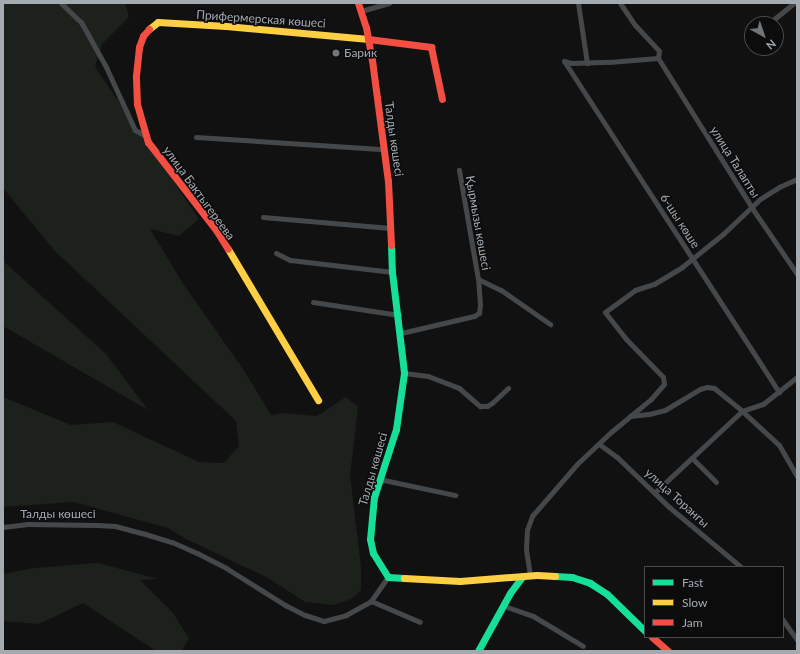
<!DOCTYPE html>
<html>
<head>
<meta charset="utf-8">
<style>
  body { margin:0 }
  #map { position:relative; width:800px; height:654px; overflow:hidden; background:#111112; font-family:Lato,sans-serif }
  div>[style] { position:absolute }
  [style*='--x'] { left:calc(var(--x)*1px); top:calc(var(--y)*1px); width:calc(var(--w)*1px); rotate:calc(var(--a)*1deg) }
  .green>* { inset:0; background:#1c211c }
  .street>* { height:5px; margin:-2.5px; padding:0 2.5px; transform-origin:2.5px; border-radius:2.5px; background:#45484a }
  .fast>* { height:7px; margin:-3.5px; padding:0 3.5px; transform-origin:3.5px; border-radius:3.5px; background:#16e098 }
  .slow>* { height:7px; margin:-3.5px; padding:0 3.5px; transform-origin:3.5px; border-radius:3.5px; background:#ffcf43 }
  .jam>* { height:7px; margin:-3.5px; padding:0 3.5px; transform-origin:3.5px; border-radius:3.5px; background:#f24e42 }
  .dots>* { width:11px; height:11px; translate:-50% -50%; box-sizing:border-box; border:2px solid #0c0c0d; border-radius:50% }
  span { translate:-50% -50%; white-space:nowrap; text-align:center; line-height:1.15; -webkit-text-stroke:3px #0c0c0d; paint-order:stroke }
  .street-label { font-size:12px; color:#a3abb1 }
  .poi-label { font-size:12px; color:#a3abb1 }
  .left { translate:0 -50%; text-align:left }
  .frame { position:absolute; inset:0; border:4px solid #a3abb1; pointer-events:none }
  .legend { position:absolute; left:644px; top:566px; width:140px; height:72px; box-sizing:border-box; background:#0c0c0d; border:1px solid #484c4f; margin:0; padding:5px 7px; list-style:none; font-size:12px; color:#a3abb1 }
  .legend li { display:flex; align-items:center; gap:8px; height:20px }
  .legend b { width:20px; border:1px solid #484c4f }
  .north { position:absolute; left:744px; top:16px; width:40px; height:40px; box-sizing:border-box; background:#0c0c0d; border:1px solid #484c4f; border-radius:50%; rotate:140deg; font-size:11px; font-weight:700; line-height:16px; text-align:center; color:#a3abb1 }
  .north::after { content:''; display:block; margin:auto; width:14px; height:18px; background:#707579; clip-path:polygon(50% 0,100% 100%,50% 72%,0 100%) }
</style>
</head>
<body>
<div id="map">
  <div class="green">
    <i style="clip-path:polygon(3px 3px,125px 3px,129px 17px,102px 44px,95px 67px,199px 219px,179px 236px,150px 229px,184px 285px,243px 369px,271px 415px,285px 413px,317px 416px,346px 397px,358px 407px,350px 475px,361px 567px,361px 590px,351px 599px,334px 605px,305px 602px,268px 578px,186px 539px,168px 528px,74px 502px,3px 507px,3px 397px,71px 425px,113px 422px,199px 462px,224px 463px,239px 446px,236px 421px,54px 250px,3px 188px)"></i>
    <i style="clip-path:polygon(3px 261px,106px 354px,148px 410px,3px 326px)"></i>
    <i style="clip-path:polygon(98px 563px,158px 579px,140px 580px,173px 613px,189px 638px,182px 651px,156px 651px,83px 603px,39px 624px,3px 621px,3px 574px,34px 568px)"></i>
  </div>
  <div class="street">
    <i style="--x:61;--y:3;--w:28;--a:44"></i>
    <i style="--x:81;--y:22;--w:51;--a:60.9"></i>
    <i style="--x:106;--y:67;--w:69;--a:65.3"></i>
    <i style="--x:135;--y:130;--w:13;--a:29"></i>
    <i style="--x:578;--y:3;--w:61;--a:81.5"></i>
    <i style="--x:620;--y:3;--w:27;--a:56"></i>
    <i style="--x:635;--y:25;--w:35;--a:47"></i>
    <i style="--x:659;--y:51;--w:7;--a:98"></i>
    <i style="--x:361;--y:11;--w:29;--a:-16"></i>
    <i style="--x:768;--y:24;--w:33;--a:-39"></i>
    <i style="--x:658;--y:58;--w:177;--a:57.9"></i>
    <i style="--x:752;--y:208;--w:80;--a:55.7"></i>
    <i style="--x:564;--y:61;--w:395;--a:57"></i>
    <i style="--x:564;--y:61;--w:7;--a:16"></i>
    <i style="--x:571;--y:63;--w:38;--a:-2"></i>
    <i style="--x:609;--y:62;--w:49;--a:-4.7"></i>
    <i style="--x:196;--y:137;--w:188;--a:3.7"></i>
    <i style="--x:263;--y:217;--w:128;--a:4.9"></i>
    <i style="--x:276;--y:253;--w:16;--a:27"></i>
    <i style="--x:290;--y:260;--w:103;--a:6.7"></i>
    <i style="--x:478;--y:279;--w:25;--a:26"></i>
    <i style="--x:501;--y:290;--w:60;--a:34.8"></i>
    <i style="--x:313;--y:302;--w:87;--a:8.6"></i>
    <i style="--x:401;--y:333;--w:75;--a:-13.1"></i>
    <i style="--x:474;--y:316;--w:6;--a:-31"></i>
    <i style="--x:479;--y:313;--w:8;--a:-83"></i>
    <i style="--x:480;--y:305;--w:26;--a:-94"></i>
    <i style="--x:478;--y:279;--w:111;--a:-99.9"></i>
    <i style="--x:404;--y:373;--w:24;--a:7"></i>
    <i style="--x:428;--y:376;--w:33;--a:21"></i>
    <i style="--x:459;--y:388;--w:28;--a:41"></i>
    <i style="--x:480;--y:406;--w:7;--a:0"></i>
    <i style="--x:487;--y:406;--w:6;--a:-31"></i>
    <i style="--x:492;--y:403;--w:22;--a:-43"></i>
    <i style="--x:797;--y:377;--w:43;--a:141.5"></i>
    <i style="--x:763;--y:404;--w:22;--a:162"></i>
    <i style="--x:742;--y:411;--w:50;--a:42.6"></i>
    <i style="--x:779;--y:445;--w:36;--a:60"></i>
    <i style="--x:630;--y:416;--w:19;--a:-6"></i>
    <i style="--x:649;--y:414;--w:16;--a:-14"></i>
    <i style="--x:665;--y:410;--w:41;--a:-31"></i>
    <i style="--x:700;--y:389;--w:7;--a:-16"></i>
    <i style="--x:707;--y:387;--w:7;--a:8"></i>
    <i style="--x:714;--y:388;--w:36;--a:39"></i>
    <i style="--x:742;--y:411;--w:120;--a:137"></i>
    <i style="--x:599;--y:444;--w:22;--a:36"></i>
    <i style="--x:617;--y:457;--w:72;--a:43.9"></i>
    <i style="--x:669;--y:507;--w:94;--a:39.8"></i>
    <i style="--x:692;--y:458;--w:34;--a:45"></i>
    <i style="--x:379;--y:479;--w:78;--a:11.9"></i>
    <i style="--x:3;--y:527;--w:25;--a:-7"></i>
    <i style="--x:28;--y:524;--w:69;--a:0.8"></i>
    <i style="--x:97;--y:525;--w:18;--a:3"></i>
    <i style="--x:115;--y:526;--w:28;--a:15"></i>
    <i style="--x:142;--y:533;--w:31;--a:17"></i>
    <i style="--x:172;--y:542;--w:27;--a:24"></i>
    <i style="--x:197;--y:553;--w:33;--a:27"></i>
    <i style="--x:226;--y:568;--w:70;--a:32.1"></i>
    <i style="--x:285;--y:605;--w:22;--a:27"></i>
    <i style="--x:305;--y:615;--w:20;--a:18"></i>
    <i style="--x:324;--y:621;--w:23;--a:-15"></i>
    <i style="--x:346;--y:615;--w:29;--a:-29"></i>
    <i style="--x:371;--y:601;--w:29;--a:-55"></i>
    <i style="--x:530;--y:575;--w:26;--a:-99"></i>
    <i style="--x:526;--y:549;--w:19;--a:-87"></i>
    <i style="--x:527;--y:530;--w:15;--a:-70"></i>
    <i style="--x:532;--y:516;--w:69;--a:-49.1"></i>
    <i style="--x:577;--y:464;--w:47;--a:-43.3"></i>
    <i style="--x:611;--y:432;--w:52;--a:-39.5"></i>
    <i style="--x:651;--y:399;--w:20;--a:-49"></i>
    <i style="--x:664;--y:384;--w:7;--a:-98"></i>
    <i style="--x:663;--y:377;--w:53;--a:-134.2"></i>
    <i style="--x:626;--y:339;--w:34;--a:-128"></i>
    <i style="--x:605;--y:312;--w:37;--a:-36"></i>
    <i style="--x:635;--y:290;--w:20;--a:-18"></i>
    <i style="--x:654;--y:284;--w:33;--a:-31"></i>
    <i style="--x:682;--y:267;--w:53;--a:-38.8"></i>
    <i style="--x:723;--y:234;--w:51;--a:-43.4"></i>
    <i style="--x:760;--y:199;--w:22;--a:-32"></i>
    <i style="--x:779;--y:187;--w:20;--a:-24"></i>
    <i style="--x:371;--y:601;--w:53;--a:23.2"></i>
    <i style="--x:504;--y:606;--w:31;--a:19"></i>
    <i style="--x:533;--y:616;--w:58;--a:31"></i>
    <i style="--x:783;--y:620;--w:24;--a:55"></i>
  </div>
  <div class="fast">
    <i style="--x:391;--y:245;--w:27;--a:88"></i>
    <i style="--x:392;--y:272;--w:102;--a:83.2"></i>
    <i style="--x:404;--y:373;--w:57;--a:98.1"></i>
    <i style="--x:396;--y:429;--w:71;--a:107.9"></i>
    <i style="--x:374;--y:497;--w:42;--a:95.4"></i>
    <i style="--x:370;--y:539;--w:14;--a:78"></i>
    <i style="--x:373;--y:553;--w:28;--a:58"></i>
    <i style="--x:388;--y:577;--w:16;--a:4"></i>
    <i style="--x:555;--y:576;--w:17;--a:3"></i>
    <i style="--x:572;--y:577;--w:19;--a:18"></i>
    <i style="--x:590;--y:583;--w:20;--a:33"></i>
    <i style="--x:607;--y:594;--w:53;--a:44.2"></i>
    <i style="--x:478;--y:651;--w:66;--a:-61.1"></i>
    <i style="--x:510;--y:593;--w:21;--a:-53"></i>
  </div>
  <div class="slow">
    <i style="--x:149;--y:29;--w:11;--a:-38"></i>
    <i style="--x:158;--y:22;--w:68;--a:3.4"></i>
    <i style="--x:226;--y:26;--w:143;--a:5.2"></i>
    <i style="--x:228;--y:249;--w:176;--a:59.2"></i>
    <i style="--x:404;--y:578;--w:56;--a:3.1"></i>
    <i style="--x:460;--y:581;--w:77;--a:-4.5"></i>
    <i style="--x:537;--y:575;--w:18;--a:3"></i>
  </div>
  <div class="jam">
    <i style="--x:358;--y:3;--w:25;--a:72"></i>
    <i style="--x:366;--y:27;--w:34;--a:80"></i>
    <i style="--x:372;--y:60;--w:122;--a:82.5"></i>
    <i style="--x:388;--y:181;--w:64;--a:87.3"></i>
    <i style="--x:149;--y:29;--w:9;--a:131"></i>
    <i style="--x:143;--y:36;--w:12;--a:110"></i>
    <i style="--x:139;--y:47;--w:30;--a:96"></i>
    <i style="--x:136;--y:77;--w:27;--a:88"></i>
    <i style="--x:137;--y:104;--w:40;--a:74"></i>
    <i style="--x:148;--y:142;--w:111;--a:52.3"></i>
    <i style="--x:216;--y:230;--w:22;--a:58"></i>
    <i style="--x:368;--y:39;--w:64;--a:7.2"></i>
    <i style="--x:431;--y:47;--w:53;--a:78.1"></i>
    <i style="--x:652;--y:637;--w:21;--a:41"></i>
  </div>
  <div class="dots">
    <i style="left:336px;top:53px;background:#707579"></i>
  </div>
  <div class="street-label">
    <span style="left:261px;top:19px;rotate:4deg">Прифермерская көшесі</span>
    <span style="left:394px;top:139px;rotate:82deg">Талды көшесі</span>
    <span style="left:735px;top:162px;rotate:58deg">улица Талапты</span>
    <span style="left:199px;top:193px;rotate:54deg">улица Бактыгереева</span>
    <span style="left:680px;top:221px;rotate:57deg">6-шы көше</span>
    <span style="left:478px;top:223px;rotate:80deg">Қырмызы көшесі</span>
    <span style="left:373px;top:469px;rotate:-74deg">Талды көшесі</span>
    <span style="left:677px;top:498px;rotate:42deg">улица Торангы</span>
    <span style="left:58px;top:514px">Талды көшесі</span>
  </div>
  <div class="poi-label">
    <span class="left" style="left:344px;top:53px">Барик</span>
  </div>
  <div class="frame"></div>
  <ul class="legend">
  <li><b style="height:5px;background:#16e098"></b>Fast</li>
  <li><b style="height:5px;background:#ffcf43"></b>Slow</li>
  <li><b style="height:5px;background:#f24e42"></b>Jam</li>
  </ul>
  <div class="north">N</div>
</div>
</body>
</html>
